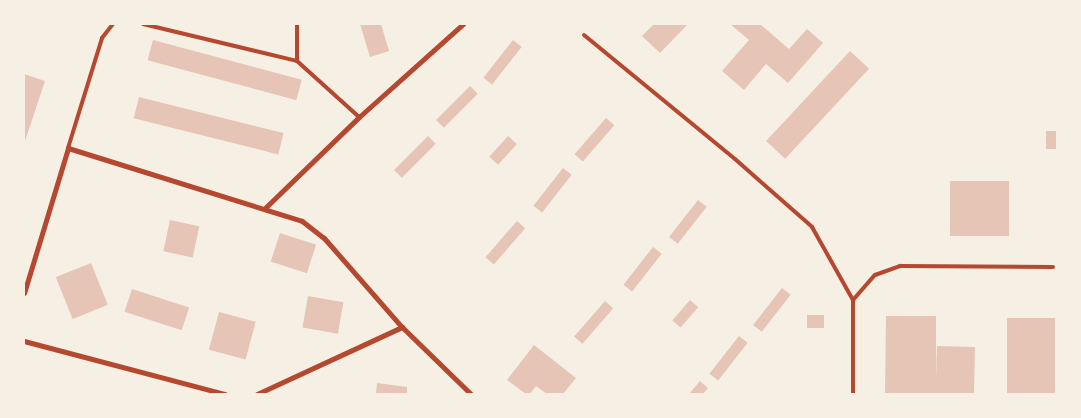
<!DOCTYPE html>
<html>
<head>
<meta charset="utf-8">
<style>
  body { margin:0 }
  #map { position:relative; width:1081px; height:418px; overflow:hidden; background:#f6efe4; font-family:Signika,sans-serif }
  div>[style] { position:absolute }
  [style*='--x'] { left:calc(var(--x)*1px); top:calc(var(--y)*1px); width:calc(var(--w)*1px); rotate:calc(var(--a)*1deg) }
  .building>* { inset:0; background:#e6c5b7; transform-origin:0 0 }
  .service>* { height:4px; margin:-2px; padding:0 2px; transform-origin:2px; border-radius:2px; background:#b5482f }
  .minor>* { height:5px; margin:-2.5px; padding:0 2.5px; transform-origin:2.5px; border-radius:2.5px; background:#b5482f }
  span { translate:-50% -50%; white-space:nowrap; text-align:center; line-height:1.15; -webkit-text-stroke:4px #f6efe4; paint-order:stroke }
  .frame { position:absolute; inset:0; border:25px solid #f6efe4; pointer-events:none }
</style>
</head>
<body>
<div id="map">
  <div class="building">
    <i style="clip-path:polygon(360px 24px,381px 24px,389px 51px,370px 57px)"></i>
    <i style="clip-path:polygon(654px 24px,688px 24px,660px 53px,642px 36px)"></i>
    <i style="clip-path:polygon(730px 24px,760px 24px,789px 49px,807px 29px,823px 43px,788px 83px,766px 64px,744px 90px,722px 71px,749px 40px)"></i>
    <i style="left:153px;top:40px;width:154px;height:21px;rotate:15deg"></i>
    <i style="left:513px;top:40px;width:11px;height:48px;rotate:38deg"></i>
    <i style="left:850px;top:51px;width:26px;height:123px;rotate:43deg"></i>
    <i style="clip-path:polygon(24px 74px,45px 81px,24px 144px)"></i>
    <i style="left:470px;top:86px;width:11px;height:48px;rotate:45deg"></i>
    <i style="left:139px;top:97px;width:149px;height:22px;rotate:14deg"></i>
    <i style="left:606px;top:118px;width:11px;height:48px;rotate:41deg"></i>
    <i style="left:1046px;top:131px;width:11px;height:18px"></i>
    <i style="left:428px;top:136px;width:11px;height:48px;rotate:45deg"></i>
    <i style="left:508px;top:136px;width:12px;height:28px;rotate:42deg"></i>
    <i style="left:563px;top:168px;width:11px;height:48px;rotate:38deg"></i>
    <i style="left:1009px;top:181px;width:55px;height:59px;rotate:90deg"></i>
    <i style="left:698px;top:200px;width:11px;height:47px;rotate:38deg"></i>
    <i style="left:170px;top:220px;width:30px;height:32px;rotate:12deg"></i>
    <i style="left:517px;top:221px;width:11px;height:48px;rotate:41deg"></i>
    <i style="left:280px;top:233px;width:38px;height:30px;rotate:18deg"></i>
    <i style="left:653px;top:247px;width:11px;height:48px;rotate:38deg"></i>
    <i style="left:91px;top:263px;width:45px;height:38px;rotate:68deg"></i>
    <i style="left:782px;top:288px;width:11px;height:47px;rotate:38deg"></i>
    <i style="left:132px;top:289px;width:60px;height:24px;rotate:18deg"></i>
    <i style="left:308px;top:296px;width:36px;height:32px;rotate:10deg"></i>
    <i style="left:690px;top:300px;width:11px;height:27px;rotate:41deg"></i>
    <i style="left:605px;top:301px;width:11px;height:47px;rotate:41deg"></i>
    <i style="left:219px;top:312px;width:38px;height:39px;rotate:15deg"></i>
    <i style="left:807px;top:315px;width:17px;height:13px"></i>
    <i style="clip-path:polygon(886px 316px,936px 316px,936px 377px,937px 346px,975px 347px,974px 393px,885px 394px)"></i>
    <i style="left:1007px;top:318px;width:48px;height:76px"></i>
    <i style="left:739px;top:336px;width:11px;height:48px;rotate:38deg"></i>
    <i style="clip-path:polygon(534px 345px,576px 378px,563px 394px,547px 394px,536px 386px,530px 394px,526px 394px,507px 380px)"></i>
    <i style="clip-path:polygon(700px 381px,708px 388px,703px 394px,689px 394px)"></i>
    <i style="clip-path:polygon(377px 383px,407px 387px,407px 394px,376px 394px)"></i>
  </div>
  <div class="service">
    <i style="--x:143;--y:24;--w:158;--a:13.5"></i>
    <i style="--x:297;--y:61;--w:84;--a:42.1"></i>
    <i style="--x:584;--y:35;--w:195;--a:39.4"></i>
    <i style="--x:735;--y:159;--w:103;--a:41.4"></i>
    <i style="--x:812;--y:227;--w:84;--a:60.7"></i>
    <i style="--x:853;--y:300;--w:94;--a:90"></i>
    <i style="--x:297;--y:61;--w:37;--a:-90"></i>
    <i style="--x:68;--y:148;--w:115;--a:-72.8"></i>
    <i style="--x:102;--y:38;--w:18;--a:-52"></i>
    <i style="--x:853;--y:300;--w:33;--a:-49"></i>
    <i style="--x:875;--y:275;--w:27;--a:-20"></i>
    <i style="--x:900;--y:266;--w:153;--a:0.4"></i>
  </div>
  <div class="minor">
    <i style="--x:265;--y:208;--w:131;--a:-44.1"></i>
    <i style="--x:359;--y:117;--w:140;--a:-41.8"></i>
    <i style="--x:24;--y:293;--w:152;--a:-73.1"></i>
    <i style="--x:68;--y:148;--w:245;--a:17.3"></i>
    <i style="--x:302;--y:221;--w:28;--a:38"></i>
    <i style="--x:324;--y:238;--w:118;--a:48.8"></i>
    <i style="--x:402;--y:327;--w:96;--a:44.2"></i>
    <i style="--x:24;--y:341;--w:208;--a:14.8"></i>
    <i style="--x:257;--y:394;--w:160;--a:-24.8"></i>
  </div>
  <div class="frame"></div>
</div>
</body>
</html>
